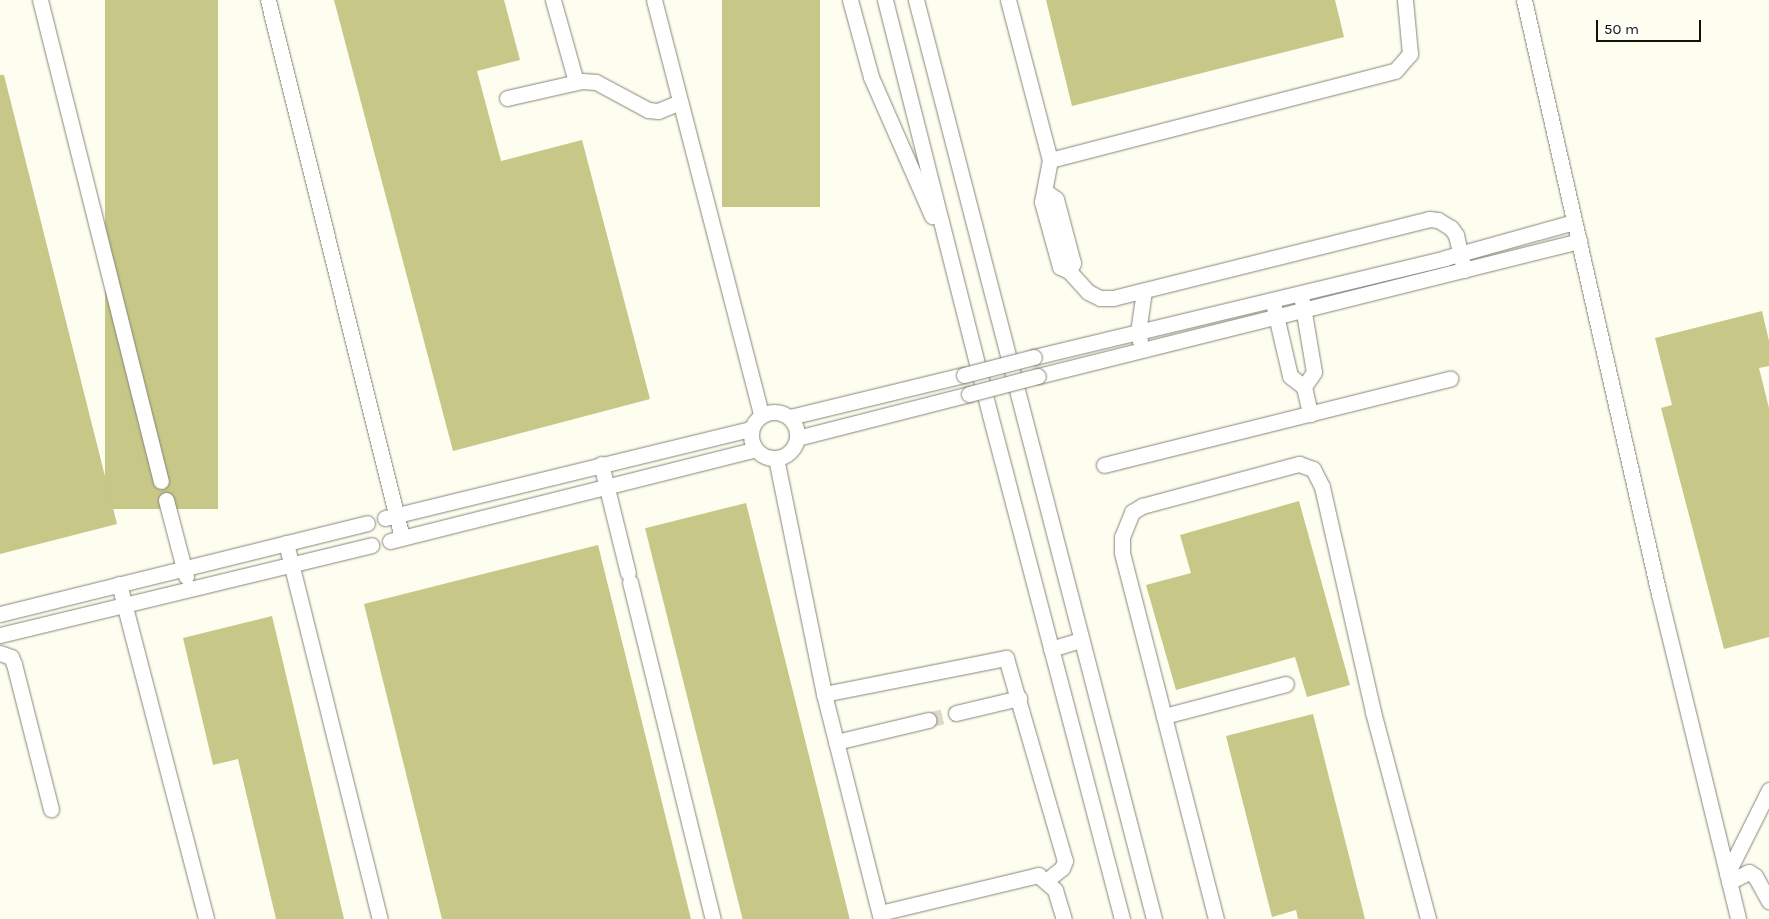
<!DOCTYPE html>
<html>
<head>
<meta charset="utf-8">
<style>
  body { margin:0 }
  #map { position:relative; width:1769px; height:919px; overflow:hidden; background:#fdfdf0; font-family:Karla,sans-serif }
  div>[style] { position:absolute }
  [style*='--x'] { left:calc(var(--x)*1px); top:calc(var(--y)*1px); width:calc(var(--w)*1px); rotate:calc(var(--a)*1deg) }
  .building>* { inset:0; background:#c7c787; transform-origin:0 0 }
  .minor-tunnel>* { height:15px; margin-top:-7.5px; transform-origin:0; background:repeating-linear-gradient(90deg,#dadace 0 15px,transparent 0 23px) }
  .roads { filter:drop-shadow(0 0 1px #858579) drop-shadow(0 0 1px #858579) }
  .minor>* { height:15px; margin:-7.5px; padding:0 7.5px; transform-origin:7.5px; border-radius:7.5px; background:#fff }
  .minor>.ring { margin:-7.5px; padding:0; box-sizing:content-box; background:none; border:15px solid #fff; border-radius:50% }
  .bridges { filter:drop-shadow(0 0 1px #858579) drop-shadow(0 0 1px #858579) }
  .minor-bridge>* { height:15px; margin:-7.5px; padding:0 7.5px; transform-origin:7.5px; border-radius:7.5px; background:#fff }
  span { translate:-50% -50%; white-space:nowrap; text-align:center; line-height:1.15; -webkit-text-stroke:5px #fff; paint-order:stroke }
  .scale { position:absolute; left:1596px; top:20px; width:105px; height:22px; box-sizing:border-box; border:2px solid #12120d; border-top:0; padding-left:6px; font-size:15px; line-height:18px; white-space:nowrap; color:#12120d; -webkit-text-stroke:4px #fff; paint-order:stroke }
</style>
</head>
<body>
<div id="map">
  <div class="building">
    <i style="left:105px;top:0;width:113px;height:509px"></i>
    <i style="clip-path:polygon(334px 0,504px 0,520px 60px,477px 71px,501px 161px,582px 140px,650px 399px,453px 451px)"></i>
    <i style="left:722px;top:0;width:98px;height:207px"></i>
    <i style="clip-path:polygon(1046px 0,1335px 0,1344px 37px,1072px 106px)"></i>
    <i style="clip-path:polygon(0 75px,4px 75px,117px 524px,0 554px)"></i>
    <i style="clip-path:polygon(1762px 311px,1769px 341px,1769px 366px,1759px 368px,1769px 408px,1769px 637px,1724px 649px,1661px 408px,1672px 405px,1655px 338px)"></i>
    <i style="clip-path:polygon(1299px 501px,1350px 685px,1307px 697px,1295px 657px,1176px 690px,1146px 585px,1191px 573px,1180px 535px)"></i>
    <i style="left:746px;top:503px;width:429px;height:104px;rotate:76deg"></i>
    <i style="clip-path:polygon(598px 545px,691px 919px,442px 919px,364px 604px)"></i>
    <i style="clip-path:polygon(272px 616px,344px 919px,276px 919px,238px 759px,213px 765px,183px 638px)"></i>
    <i style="clip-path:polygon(1313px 714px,1365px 919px,1298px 919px,1296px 910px,1272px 917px,1226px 736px)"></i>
  </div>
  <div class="minor-tunnel">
    <i style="--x:928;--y:720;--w:29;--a:-14"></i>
  </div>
  <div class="roads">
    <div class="minor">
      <i style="--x:40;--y:0;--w:496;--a:75.9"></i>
      <i style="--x:268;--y:0;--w:554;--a:76.01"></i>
      <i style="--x:553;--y:0;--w:85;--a:74.3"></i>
      <i style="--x:654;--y:0;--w:429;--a:75.5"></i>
      <i style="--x:850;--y:0;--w:80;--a:74.7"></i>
      <i style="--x:871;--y:77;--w:152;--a:66.3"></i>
      <i style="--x:885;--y:0;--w:428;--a:75.8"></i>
      <i style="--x:990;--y:415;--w:521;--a:75.32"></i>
      <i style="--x:916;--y:0;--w:949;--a:75.48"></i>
      <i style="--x:1008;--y:0;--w:165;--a:75.3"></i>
      <i style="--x:1050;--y:160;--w:43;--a:100.8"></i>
      <i style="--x:1042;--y:202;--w:67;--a:74.5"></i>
      <i style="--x:1060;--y:267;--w:10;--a:24"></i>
      <i style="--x:1069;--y:271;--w:28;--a:48"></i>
      <i style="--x:1088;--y:292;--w:13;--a:27"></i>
      <i style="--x:1100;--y:298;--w:13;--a:0"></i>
      <i style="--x:1113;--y:298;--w:326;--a:-14"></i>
      <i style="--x:1429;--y:219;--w:9;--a:6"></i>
      <i style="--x:1438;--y:220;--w:15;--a:32"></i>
      <i style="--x:1451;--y:228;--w:9;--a:54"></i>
      <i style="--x:1456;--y:235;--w:36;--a:77"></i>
      <i style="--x:1524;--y:0;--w:609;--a:77.2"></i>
      <i style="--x:1659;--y:594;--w:334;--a:76.3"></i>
      <i style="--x:507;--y:98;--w:77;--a:-12.8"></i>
      <i style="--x:582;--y:81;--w:14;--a:4"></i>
      <i style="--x:596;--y:82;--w:59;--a:28.3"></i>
      <i style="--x:648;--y:110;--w:10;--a:6"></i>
      <i style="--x:658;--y:111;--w:24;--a:-22"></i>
      <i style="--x:1050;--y:160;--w:356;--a:-14.5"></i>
      <i style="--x:1395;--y:71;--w:23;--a:-49"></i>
      <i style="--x:1410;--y:54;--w:54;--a:-95.3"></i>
      <i style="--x:1046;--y:192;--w:12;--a:35"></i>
      <i style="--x:1056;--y:199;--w:66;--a:75.1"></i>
      <i style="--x:1073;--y:263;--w:9;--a:117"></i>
      <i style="--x:1302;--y:301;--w:72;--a:80.4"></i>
      <i style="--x:1314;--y:372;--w:18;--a:124"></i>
      <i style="--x:1274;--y:307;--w:71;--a:76.9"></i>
      <i style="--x:1290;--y:376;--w:18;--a:38"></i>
      <i style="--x:1304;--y:387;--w:28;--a:77"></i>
      <i style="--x:1140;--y:341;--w:9;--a:-103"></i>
      <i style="--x:1138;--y:332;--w:41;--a:-81.7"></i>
      <i style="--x:1034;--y:357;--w:423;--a:-13.5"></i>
      <i style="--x:1445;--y:258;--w:134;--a:-15.6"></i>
      <i style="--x:1038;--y:376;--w:558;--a:-14.01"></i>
      <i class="ring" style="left:751px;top:412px;width:31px;height:31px"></i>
      <i style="--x:790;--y:417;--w:179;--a:-13.6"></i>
      <i style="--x:797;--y:438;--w:178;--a:-14.3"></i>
      <i style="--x:776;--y:458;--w:241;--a:78.5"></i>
      <i style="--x:824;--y:694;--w:232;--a:75.8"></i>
      <i style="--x:601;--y:464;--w:112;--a:76.1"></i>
      <i style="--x:1104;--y:465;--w:357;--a:-14"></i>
      <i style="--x:166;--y:500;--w:79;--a:75.3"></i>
      <i style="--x:385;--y:518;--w:377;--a:-13.7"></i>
      <i style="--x:390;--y:541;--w:376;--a:-14.1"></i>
      <i style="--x:286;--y:543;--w:388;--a:76"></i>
      <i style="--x:630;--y:582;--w:347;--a:76.2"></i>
      <i style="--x:119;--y:584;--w:346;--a:75.4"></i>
      <i style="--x:0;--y:614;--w:378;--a:-13.9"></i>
      <i style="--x:0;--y:635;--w:382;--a:-13.6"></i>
      <i style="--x:1051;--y:649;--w:31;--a:-17"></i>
      <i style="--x:0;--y:653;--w:12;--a:20"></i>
      <i style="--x:11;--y:657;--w:8;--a:67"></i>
      <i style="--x:14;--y:664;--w:150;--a:75.7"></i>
      <i style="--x:824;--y:694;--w:186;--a:-11.2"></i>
      <i style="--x:1006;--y:658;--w:211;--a:73.8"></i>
      <i style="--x:1065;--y:861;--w:8;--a:113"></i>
      <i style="--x:1062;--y:868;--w:19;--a:141"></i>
      <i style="--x:956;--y:713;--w:65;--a:-13.4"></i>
      <i style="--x:1164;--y:716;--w:126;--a:-14.7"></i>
      <i style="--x:836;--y:742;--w:95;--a:-13.4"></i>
      <i style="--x:1727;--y:874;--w:94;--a:-63.4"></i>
      <i style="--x:1729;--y:882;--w:22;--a:-27"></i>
      <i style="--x:1749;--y:872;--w:7;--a:34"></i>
      <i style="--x:1755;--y:876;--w:29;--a:61"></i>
      <i style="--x:880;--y:913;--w:163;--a:-13.5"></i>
      <i style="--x:1038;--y:875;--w:23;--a:41"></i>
      <i style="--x:1055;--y:890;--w:30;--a:73"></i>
      <i style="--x:1216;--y:919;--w:379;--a:-104.4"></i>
      <i style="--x:1122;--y:552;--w:15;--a:-90"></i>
      <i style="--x:1122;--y:537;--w:27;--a:-68"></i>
      <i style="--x:1132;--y:512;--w:12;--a:-31"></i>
      <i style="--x:1142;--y:506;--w:163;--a:-15"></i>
      <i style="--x:1299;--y:464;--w:15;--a:20"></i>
      <i style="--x:1313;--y:469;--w:20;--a:63"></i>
      <i style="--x:1322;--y:487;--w:231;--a:77.2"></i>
      <i style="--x:1373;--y:712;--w:214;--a:75.1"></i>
    </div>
  </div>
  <div class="bridges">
    <div class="minor-bridge">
      <i style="--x:964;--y:375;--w:72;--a:-14.4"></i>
      <i style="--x:969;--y:394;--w:71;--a:-14.6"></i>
    </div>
  </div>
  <div class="scale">50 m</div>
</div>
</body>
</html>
